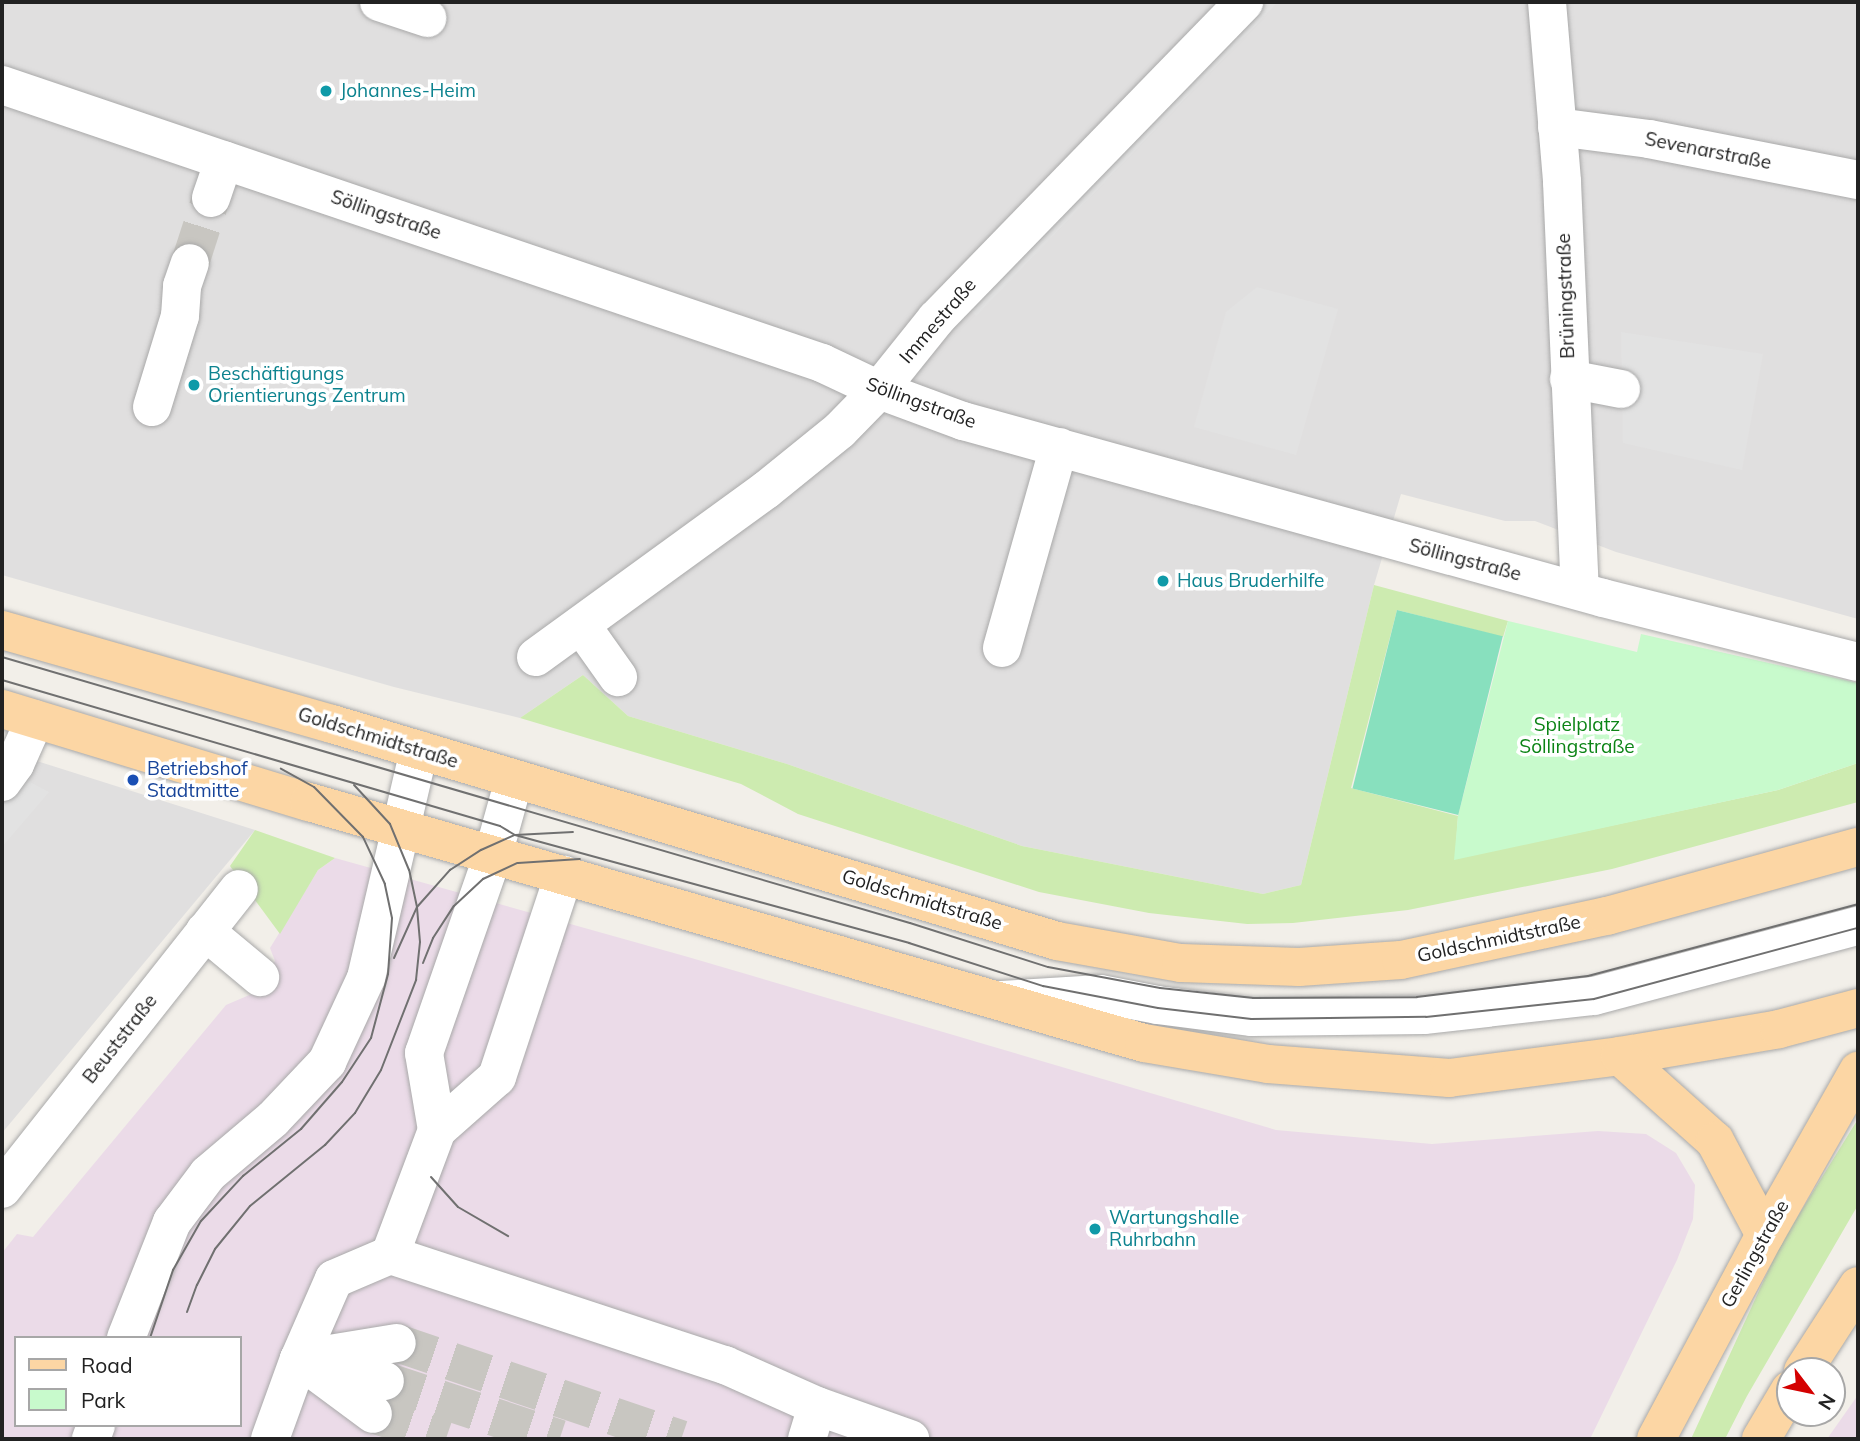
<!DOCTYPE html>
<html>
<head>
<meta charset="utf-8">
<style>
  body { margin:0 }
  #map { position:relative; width:1860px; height:1441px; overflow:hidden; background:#f2efe9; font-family:Mulish,sans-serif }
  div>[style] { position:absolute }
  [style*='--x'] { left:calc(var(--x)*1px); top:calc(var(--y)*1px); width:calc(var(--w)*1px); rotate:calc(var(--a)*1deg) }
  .residential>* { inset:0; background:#e0dfdf }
  .industrial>* { inset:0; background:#ebdbe8 }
  .grass>* { inset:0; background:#cdebb0 }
  .park>* { inset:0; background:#c8facc }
  .pitch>* { inset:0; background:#88e0be; transform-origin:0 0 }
  .parking>* { inset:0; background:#e2e2e2 }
  .minor-tunnel>* { height:38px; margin-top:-19px; transform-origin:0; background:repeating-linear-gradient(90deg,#c8c6c1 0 38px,transparent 0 57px) }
  .roads { filter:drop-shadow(0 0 2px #a9a9a9) drop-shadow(0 0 2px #a9a9a9) }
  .minor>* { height:38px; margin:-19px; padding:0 19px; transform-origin:19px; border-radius:19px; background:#fff }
  .major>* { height:38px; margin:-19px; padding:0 19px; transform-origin:19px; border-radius:19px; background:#fcd6a4 }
  .tram>* { height:2px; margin:-1px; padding:0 1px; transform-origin:1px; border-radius:1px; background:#707070 }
  .dots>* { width:19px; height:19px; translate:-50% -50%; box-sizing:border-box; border:4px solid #fff; border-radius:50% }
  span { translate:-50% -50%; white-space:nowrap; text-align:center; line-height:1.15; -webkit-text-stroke:7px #fff; paint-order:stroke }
  .culture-label { font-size:19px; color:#0d838f }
  .left { translate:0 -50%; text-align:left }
  .street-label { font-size:19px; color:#222 }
  .park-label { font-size:19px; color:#0c8416 }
  .transit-label { font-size:19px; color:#164399 }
  .frame { position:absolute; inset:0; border:4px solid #222; pointer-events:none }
  .legend { position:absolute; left:14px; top:1336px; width:228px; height:91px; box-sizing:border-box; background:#fff; border:2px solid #a7a7a7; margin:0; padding:9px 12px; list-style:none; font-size:21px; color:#222 }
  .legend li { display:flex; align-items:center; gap:14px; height:35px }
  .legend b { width:35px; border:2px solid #a7a7a7 }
  .north { position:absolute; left:1776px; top:1357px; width:70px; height:70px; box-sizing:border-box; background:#fff; border:2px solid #a7a7a7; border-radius:50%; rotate:122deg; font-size:19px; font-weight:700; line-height:28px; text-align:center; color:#222 }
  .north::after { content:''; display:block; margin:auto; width:24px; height:32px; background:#d40000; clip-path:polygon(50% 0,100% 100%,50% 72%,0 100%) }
</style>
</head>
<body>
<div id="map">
  <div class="residential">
    <i style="clip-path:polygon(2px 2px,1858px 2px,1858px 619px,1616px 552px,1535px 521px,1505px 521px,1401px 494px,1374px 585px,1301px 885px,1263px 894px,1022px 846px,787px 764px,628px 716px,583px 675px,520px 718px,394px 687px,2px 575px)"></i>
    <i style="clip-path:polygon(2px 750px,255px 830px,2px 1133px)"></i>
  </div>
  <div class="industrial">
    <i style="clip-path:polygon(evenodd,335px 858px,688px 957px,1276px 1130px,1432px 1144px,1598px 1131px,1646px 1134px,1676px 1153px,1695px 1185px,1693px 1219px,1677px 1260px,1590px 1439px,2px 1439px,2px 1253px,17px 1234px,33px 1237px,226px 1005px,254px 993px,275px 961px,270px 948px,318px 870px,335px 858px,16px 1338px,240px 1338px,240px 1425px,16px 1425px,16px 1338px)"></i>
    <i style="clip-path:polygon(1858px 1395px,1858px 1439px,1827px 1439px)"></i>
  </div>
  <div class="grass">
    <i style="clip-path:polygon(1374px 585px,1508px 621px,1503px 637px,1397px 610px,1351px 788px,1458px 816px,1455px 859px,1778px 790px,1858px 763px,1858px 802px,1612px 869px,1408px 910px,1293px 923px,1247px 924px,1149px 913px,1039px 892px,798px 814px,741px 784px,520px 718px,583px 675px,628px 716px,787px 764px,1022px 846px,1263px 894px,1301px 885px)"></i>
    <i style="clip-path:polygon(255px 830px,335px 858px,318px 870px,280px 934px,230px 866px)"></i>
    <i style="clip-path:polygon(1858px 1119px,1858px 1205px,1747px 1396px,1725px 1439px,1691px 1439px,1780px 1245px)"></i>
  </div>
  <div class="park">
    <i style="clip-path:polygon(1508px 621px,1637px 652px,1641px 634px,1858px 683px,1858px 763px,1778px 790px,1454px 860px,1458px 816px)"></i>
  </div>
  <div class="pitch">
    <i style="left:1397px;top:610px;width:109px;height:184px;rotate:14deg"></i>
  </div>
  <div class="parking">
    <i style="clip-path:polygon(1260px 2px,1278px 2px,976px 316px,968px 308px)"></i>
    <i style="clip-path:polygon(1257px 287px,1338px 309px,1296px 455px,1194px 427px,1226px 312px)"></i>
    <i style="clip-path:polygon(1621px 332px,1763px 354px,1742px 470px,1623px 443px)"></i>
    <i style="clip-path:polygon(2px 767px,49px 792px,2px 847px)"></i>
  </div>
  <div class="minor-tunnel">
    <i style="--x:190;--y:263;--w:68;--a:-72.1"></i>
    <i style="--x:397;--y:1343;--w:300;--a:18.7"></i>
    <i style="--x:385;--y:1381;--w:184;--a:18.3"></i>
    <i style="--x:373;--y:1414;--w:77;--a:18.9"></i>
  </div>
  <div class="roads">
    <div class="minor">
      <i style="--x:379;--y:2;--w:51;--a:18.4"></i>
      <i style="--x:1547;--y:2;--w:181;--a:85.2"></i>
      <i style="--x:1562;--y:182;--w:409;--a:87.5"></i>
      <i style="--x:2;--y:85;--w:866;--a:18.73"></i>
      <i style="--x:822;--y:363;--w:63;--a:25.3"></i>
      <i style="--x:879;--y:390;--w:90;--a:20.3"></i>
      <i style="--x:963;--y:421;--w:664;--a:15.46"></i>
      <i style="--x:1603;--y:598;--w:263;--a:14.1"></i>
      <i style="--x:1557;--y:127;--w:93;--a:7.4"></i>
      <i style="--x:1649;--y:139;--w:213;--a:11.1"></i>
      <i style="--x:211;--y:198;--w:40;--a:-71.1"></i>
      <i style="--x:1569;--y:379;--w:53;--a:10.9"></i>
      <i style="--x:152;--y:407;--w:95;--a:-72.9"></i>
      <i style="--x:180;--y:316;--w:30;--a:-86"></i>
      <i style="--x:182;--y:286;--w:24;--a:-71"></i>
      <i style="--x:581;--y:625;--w:64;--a:54.6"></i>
      <i style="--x:1002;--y:648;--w:209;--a:-74.2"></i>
      <i style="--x:536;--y:657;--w:284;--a:-36"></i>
      <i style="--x:766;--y:490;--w:95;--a:-39"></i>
      <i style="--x:840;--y:430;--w:56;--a:-45.7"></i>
      <i style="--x:879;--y:390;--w:91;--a:-51.2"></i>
      <i style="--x:936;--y:319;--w:442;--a:-45.8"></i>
      <i style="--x:2;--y:782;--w:22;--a:-54"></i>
      <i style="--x:15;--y:764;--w:49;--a:-66"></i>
      <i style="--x:205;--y:931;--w:72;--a:39.9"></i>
      <i style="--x:1002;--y:1000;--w:98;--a:-3.5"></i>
      <i style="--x:1100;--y:994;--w:58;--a:10.9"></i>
      <i style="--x:1157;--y:1005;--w:96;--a:7.2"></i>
      <i style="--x:1252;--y:1017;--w:172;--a:-0.7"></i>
      <i style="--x:1424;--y:1015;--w:171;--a:-6.4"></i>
      <i style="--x:1594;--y:996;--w:273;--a:-14.9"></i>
      <i style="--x:437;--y:1130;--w:78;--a:-99.6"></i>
      <i style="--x:424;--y:1053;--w:210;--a:-70.8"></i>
      <i style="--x:493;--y:855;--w:78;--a:-74.4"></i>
      <i style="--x:2;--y:1189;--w:382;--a:-51.7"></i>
      <i style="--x:390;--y:1255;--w:134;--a:-69.4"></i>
      <i style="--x:437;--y:1130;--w:80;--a:-41.5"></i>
      <i style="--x:497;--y:1077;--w:213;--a:-71.7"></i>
      <i style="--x:126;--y:1338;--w:125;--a:-68.4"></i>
      <i style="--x:172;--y:1222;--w:60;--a:-53.1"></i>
      <i style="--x:208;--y:1174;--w:85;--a:-40.2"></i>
      <i style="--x:273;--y:1119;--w:79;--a:-46.5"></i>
      <i style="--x:327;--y:1062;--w:93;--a:-65.1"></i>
      <i style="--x:366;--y:978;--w:234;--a:-76.9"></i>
      <i style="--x:299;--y:1359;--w:99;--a:-9.3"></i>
      <i style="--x:299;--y:1359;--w:92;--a:36.6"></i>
      <i style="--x:319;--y:1364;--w:68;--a:14.4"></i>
      <i style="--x:91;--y:1439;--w:15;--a:-70"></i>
      <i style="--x:270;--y:1439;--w:85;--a:-70.1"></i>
      <i style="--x:299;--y:1359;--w:87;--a:-66.4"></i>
      <i style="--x:334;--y:1279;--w:61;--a:-23.2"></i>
      <i style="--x:390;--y:1255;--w:353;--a:18.2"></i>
      <i style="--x:725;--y:1365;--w:101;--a:24"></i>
      <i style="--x:817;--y:1406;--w:99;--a:19.5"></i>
      <i style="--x:807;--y:1439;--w:34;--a:-73"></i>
    </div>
    <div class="major">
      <i style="--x:2;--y:630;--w:343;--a:15.9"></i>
      <i style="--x:332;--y:724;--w:757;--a:16.66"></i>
      <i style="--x:1057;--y:941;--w:126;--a:10.1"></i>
      <i style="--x:1181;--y:963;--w:118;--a:1.9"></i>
      <i style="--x:1299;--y:967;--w:102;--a:-3.9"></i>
      <i style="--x:1401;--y:960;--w:211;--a:-12.1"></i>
      <i style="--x:1607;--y:916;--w:260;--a:-15.4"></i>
      <i style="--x:2;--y:709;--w:321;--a:16.9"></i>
      <i style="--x:309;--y:802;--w:869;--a:16.1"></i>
      <i style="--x:1144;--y:1043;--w:126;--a:9.6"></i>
      <i style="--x:1268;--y:1064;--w:182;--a:4.4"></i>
      <i style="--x:1449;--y:1078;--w:172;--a:-7.3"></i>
      <i style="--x:1620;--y:1056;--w:161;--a:-9.6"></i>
      <i style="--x:1779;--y:1029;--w:82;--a:-14.9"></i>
      <i style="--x:1620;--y:1056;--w:127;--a:41.8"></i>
      <i style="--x:1715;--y:1141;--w:106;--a:62"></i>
      <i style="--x:1803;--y:1371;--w:101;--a:-57.1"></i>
      <i style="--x:1656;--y:1439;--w:231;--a:-61.9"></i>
      <i style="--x:1765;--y:1235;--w:189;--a:-60.4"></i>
      <i style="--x:1761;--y:1439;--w:57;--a:-59.4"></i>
    </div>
  </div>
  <div class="tram">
    <i style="--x:2;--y:657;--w:946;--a:16.33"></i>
    <i style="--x:910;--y:923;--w:145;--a:17.7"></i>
    <i style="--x:1048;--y:967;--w:114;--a:10.6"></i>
    <i style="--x:1160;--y:988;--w:94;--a:6.1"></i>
    <i style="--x:1253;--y:998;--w:164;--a:-0.3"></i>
    <i style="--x:1417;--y:997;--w:172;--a:-7"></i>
    <i style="--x:1588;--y:976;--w:279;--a:-14.9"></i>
    <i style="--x:2;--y:680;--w:519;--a:16.34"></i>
    <i style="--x:500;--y:826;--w:17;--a:31"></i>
    <i style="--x:515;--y:835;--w:409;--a:15.3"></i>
    <i style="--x:909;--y:943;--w:141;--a:17.8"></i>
    <i style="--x:1043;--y:986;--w:117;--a:10.8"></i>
    <i style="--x:1158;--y:1008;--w:94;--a:6.7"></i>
    <i style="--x:1251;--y:1019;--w:175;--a:-0.7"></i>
    <i style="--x:1426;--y:1017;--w:169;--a:-6.1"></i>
    <i style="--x:1594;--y:999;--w:273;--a:-15.1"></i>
    <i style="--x:394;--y:958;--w:56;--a:-65.7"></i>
    <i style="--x:417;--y:907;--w:50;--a:-48.3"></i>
    <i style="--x:450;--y:870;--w:37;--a:-33"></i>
    <i style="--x:481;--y:850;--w:37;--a:-24"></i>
    <i style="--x:515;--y:835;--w:58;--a:-3"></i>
    <i style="--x:423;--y:963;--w:27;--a:-68"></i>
    <i style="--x:433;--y:938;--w:38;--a:-57"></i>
    <i style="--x:454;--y:906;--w:40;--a:-43"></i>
    <i style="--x:483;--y:879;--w:38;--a:-25"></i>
    <i style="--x:518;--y:863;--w:62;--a:-3.7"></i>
    <i style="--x:431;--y:1177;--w:40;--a:48"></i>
    <i style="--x:458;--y:1207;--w:58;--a:30.1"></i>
    <i style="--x:187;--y:1312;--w:29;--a:-70"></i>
    <i style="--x:197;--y:1285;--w:40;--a:-63.4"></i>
    <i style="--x:215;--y:1249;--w:55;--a:-50.9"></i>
    <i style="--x:250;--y:1206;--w:97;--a:-39.1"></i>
    <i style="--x:325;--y:1145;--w:44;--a:-46.8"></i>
    <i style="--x:355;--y:1113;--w:50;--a:-58.8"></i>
    <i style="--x:381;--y:1070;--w:97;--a:-68.7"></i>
    <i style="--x:416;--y:980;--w:38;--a:-84"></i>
    <i style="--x:420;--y:942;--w:35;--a:-95"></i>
    <i style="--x:417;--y:907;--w:38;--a:-102"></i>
    <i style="--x:409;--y:870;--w:50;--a:-112.4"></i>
    <i style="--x:390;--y:824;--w:53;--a:-132.7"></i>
    <i style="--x:150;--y:1338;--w:72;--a:-71.3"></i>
    <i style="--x:173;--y:1270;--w:56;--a:-60.3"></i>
    <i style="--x:201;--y:1221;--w:62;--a:-47"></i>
    <i style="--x:243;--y:1176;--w:75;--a:-39"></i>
    <i style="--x:301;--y:1129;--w:62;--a:-48.9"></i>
    <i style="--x:342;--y:1082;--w:53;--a:-56.6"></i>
    <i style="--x:371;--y:1038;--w:66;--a:-75.1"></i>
    <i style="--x:388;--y:974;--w:56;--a:-85.9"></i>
    <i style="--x:392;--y:918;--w:35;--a:-102"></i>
    <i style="--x:385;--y:884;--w:52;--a:-115.1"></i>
    <i style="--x:363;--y:837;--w:70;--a:-134.4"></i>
    <i style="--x:314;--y:787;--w:38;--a:-151"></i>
  </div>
  <div class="dots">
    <i style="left:326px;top:91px;background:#0f9aa8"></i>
    <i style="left:194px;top:385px;background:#0f9aa8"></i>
    <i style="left:1163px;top:581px;background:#0f9aa8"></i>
    <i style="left:133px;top:780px;background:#1a4fb4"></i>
    <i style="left:1095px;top:1229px;background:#0f9aa8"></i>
  </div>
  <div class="culture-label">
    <span class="left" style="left:340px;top:91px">Johannes-Heim</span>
    <span class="left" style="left:208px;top:385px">Beschäftigungs<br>Orientierungs Zentrum</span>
    <span class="left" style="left:1177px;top:581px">Haus Bruderhilfe</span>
    <span class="left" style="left:1109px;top:1229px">Wartungshalle<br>Ruhrbahn</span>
  </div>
  <div class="street-label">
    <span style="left:1708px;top:151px;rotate:11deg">Sevenarstraße</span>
    <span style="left:386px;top:215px;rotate:19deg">Söllingstraße</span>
    <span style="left:1566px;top:296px;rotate:-92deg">Brüningstraße</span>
    <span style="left:938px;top:321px;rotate:-49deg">Immestraße</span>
    <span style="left:921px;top:403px;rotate:20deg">Söllingstraße</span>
    <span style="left:1465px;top:560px;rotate:15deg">Söllingstraße</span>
    <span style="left:378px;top:738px;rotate:17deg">Goldschmidtstraße</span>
    <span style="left:922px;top:900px;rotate:17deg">Goldschmidtstraße</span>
    <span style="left:1499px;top:939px;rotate:-12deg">Goldschmidtstraße</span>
    <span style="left:120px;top:1039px;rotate:-52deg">Beuststraße</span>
    <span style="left:1755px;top:1254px;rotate:-61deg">Gerlingstraße</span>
  </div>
  <div class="park-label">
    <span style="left:1577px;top:736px">Spielplatz<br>Söllingstraße</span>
  </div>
  <div class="transit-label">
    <span class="left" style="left:147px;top:780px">Betriebshof<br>Stadtmitte</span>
  </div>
  <div class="frame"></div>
  <ul class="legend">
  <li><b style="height:9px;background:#fcd6a4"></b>Road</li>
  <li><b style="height:19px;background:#c8facc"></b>Park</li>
  </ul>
  <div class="north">N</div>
</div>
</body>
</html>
